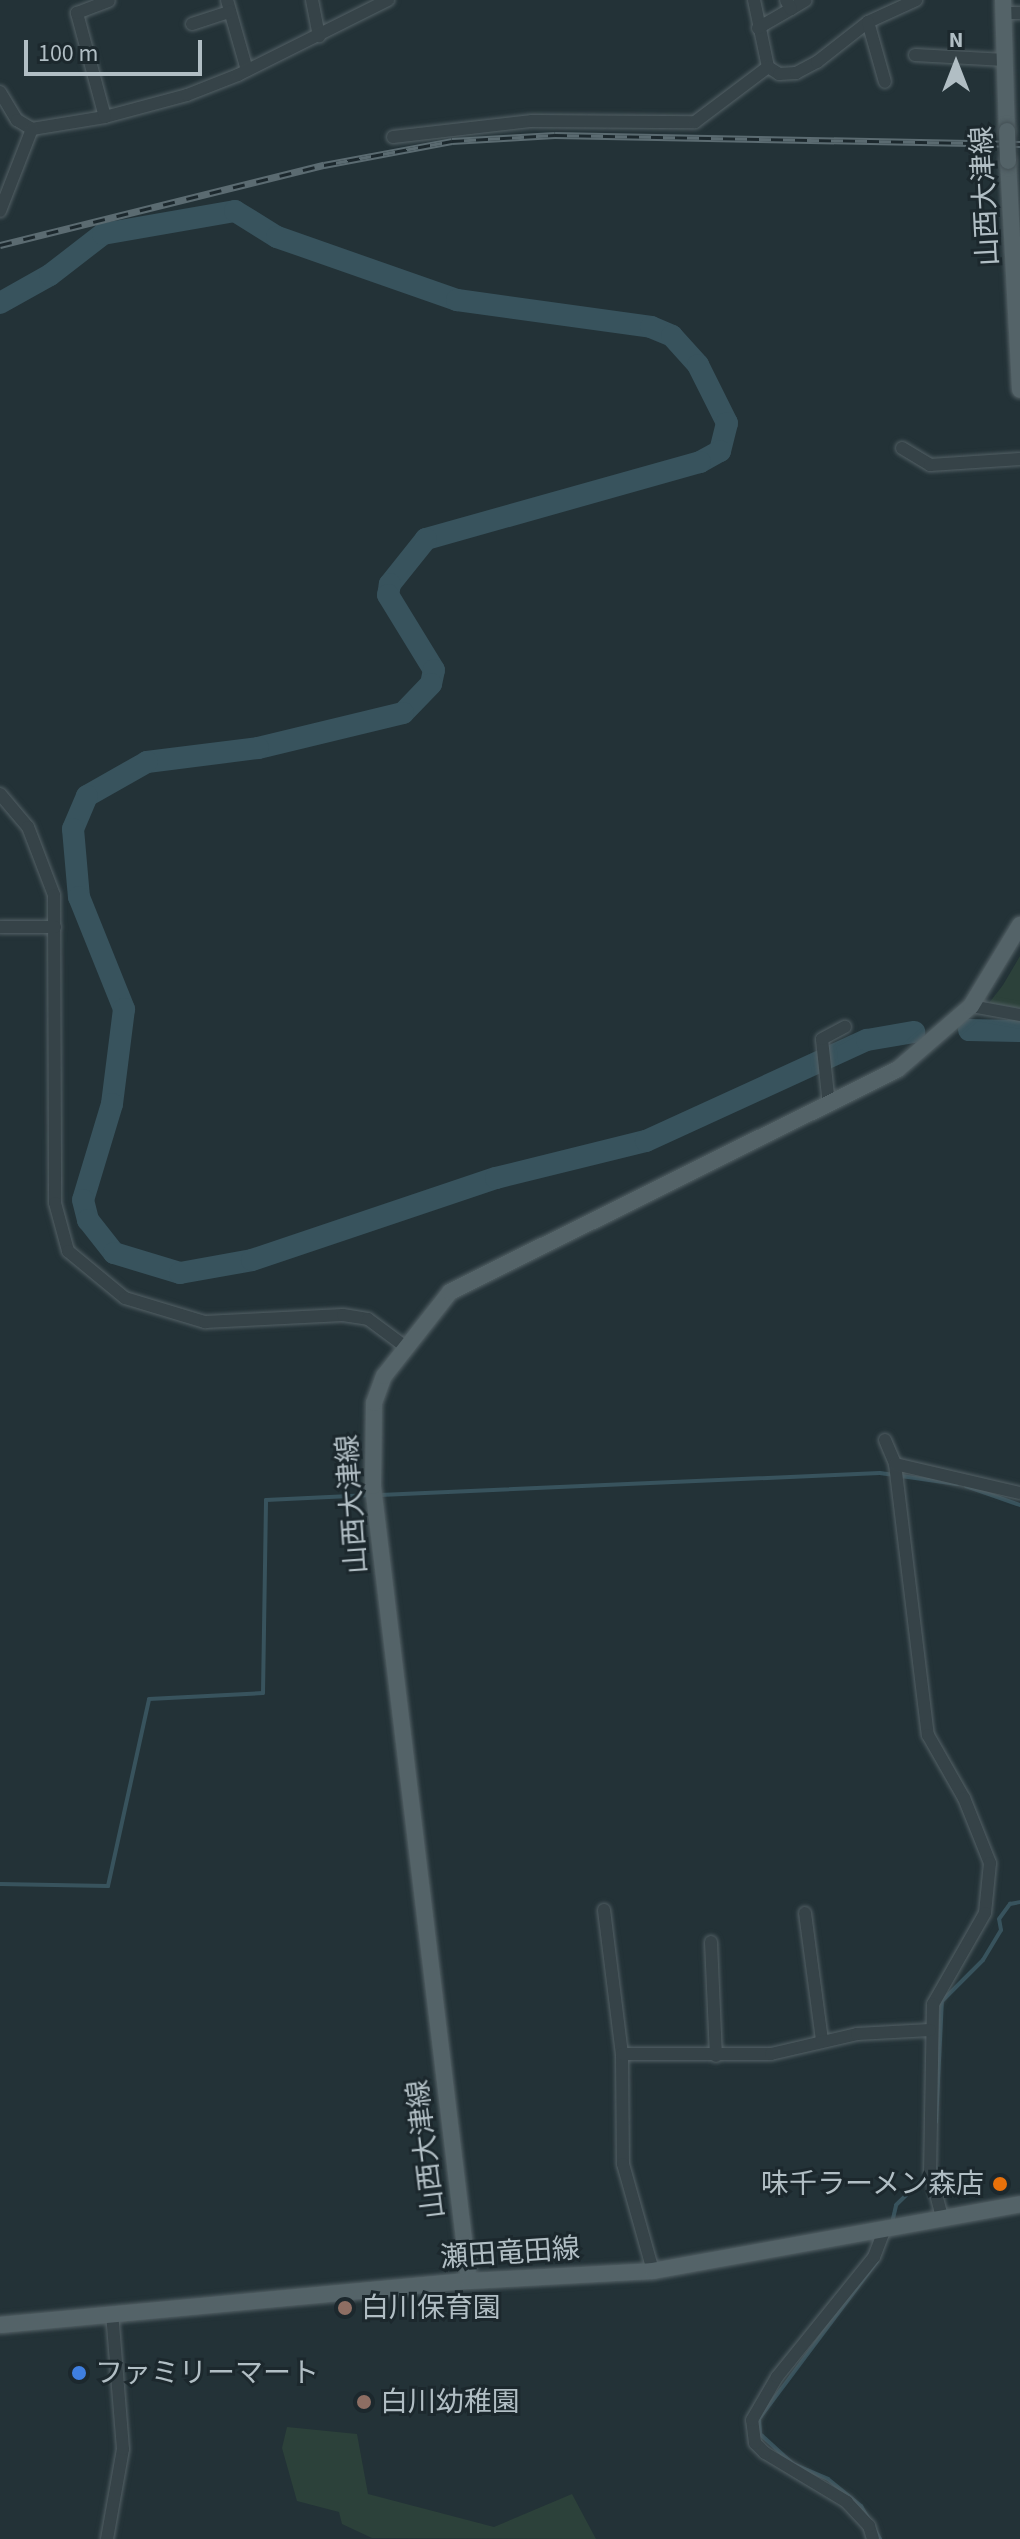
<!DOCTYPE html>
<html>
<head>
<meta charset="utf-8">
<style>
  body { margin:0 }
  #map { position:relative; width:1020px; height:2539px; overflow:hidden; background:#233237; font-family:"Source Sans 3","Noto Sans JP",sans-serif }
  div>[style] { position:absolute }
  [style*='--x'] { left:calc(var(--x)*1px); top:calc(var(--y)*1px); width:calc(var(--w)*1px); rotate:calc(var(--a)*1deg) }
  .green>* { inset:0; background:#2c413a }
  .stream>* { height:4px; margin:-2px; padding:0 2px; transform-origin:2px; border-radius:2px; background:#38535d }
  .river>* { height:22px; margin:-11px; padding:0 11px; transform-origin:11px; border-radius:11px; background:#38535d }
  .roads { filter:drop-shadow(0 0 2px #546166) drop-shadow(0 0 2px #546166) }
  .minor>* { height:12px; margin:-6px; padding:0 6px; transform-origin:6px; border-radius:6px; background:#364348 }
  .major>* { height:16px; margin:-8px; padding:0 8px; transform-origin:8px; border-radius:8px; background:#546368 }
  .rail>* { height:7px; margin-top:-3.5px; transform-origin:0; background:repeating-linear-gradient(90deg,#1c282d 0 12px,#5b6b71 0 24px); box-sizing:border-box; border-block:2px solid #5b6b71 }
  .bridges { filter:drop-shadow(0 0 2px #434f54) drop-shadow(0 0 2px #434f54) }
  .major-bridge>* { height:16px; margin:-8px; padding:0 8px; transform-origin:8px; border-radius:8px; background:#546368 }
  .dots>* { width:22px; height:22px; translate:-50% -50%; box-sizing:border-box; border:4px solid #1c282d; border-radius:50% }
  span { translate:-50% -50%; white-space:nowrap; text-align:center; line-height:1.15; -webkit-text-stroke:6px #1c282d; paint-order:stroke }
  .street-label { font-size:28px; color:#b1bec4 }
  .poi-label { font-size:28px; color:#b1bec4 }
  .right { translate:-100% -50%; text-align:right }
  .left { translate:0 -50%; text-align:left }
  .north { position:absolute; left:916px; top:24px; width:80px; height:80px; -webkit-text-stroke:6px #1c282d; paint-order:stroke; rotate:0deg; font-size:22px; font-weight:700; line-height:32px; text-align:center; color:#b1bec4 }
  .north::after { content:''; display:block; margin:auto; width:28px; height:36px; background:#b1bec4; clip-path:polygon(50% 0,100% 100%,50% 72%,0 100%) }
  .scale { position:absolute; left:24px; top:40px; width:178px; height:36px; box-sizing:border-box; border:4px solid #b1bec4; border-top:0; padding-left:10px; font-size:24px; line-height:28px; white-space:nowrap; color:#b1bec4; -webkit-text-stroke:6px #1c282d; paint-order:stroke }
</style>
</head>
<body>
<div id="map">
  <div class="green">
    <i style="clip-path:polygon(1020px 956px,1020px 1008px,989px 1003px,1003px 985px)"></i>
    <i style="clip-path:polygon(287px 2427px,357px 2434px,368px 2494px,494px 2527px,572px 2494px,596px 2539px,372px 2538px,342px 2524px,339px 2512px,297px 2501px,282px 2448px)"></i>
  </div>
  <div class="stream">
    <i style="--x:966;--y:1486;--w:57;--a:19.4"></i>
    <i style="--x:380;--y:1495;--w:500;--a:-2.52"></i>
    <i style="--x:880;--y:1473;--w:78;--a:8.1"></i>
    <i style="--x:0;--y:1884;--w:108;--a:1.1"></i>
    <i style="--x:108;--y:1886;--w:191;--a:-77.6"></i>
    <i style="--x:149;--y:1699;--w:114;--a:-3"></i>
    <i style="--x:263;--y:1693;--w:193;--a:-89.1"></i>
    <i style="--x:266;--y:1500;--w:105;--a:-2.7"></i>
    <i style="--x:936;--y:2122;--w:121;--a:-87.2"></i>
    <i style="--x:942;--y:2001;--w:58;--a:-45"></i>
    <i style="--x:983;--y:1960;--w:35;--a:-59"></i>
    <i style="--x:1001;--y:1930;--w:11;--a:-100"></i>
    <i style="--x:999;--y:1919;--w:19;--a:-54"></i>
    <i style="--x:1010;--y:1904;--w:10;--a:-11"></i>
    <i style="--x:892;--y:2223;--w:18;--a:-77"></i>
    <i style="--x:896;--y:2205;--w:45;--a:-44.1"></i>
    <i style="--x:877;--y:2261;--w:197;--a:126.8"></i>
    <i style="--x:759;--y:2419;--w:15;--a:86"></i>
    <i style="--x:760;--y:2434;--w:45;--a:42.3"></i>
    <i style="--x:793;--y:2464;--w:38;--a:23"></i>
    <i style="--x:828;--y:2479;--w:43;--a:39.3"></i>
    <i style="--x:861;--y:2506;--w:38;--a:60"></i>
  </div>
  <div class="river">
    <i style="--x:0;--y:303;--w:57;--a:-29.2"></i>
    <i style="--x:50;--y:275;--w:67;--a:-37.7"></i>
    <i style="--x:103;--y:234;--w:134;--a:-9.9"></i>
    <i style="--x:235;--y:211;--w:49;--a:31.8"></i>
    <i style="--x:277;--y:237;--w:191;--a:19.3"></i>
    <i style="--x:457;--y:300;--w:196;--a:7.9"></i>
    <i style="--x:651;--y:327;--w:23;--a:23"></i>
    <i style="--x:672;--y:336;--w:39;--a:48"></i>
    <i style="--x:698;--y:365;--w:65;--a:63.4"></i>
    <i style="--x:727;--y:423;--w:29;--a:104"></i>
    <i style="--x:720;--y:451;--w:23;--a:151"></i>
    <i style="--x:700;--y:462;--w:285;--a:164.3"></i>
    <i style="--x:426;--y:539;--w:58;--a:128.7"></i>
    <i style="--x:390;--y:584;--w:11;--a:100"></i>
    <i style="--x:388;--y:595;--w:88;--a:58.5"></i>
    <i style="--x:434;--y:670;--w:14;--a:102"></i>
    <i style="--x:431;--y:684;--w:40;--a:134"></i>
    <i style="--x:403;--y:713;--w:149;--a:166.4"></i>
    <i style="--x:258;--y:748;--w:112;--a:172.8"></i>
    <i style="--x:147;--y:762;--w:69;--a:150.5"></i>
    <i style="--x:87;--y:796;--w:36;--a:113"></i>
    <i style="--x:73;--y:829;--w:68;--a:85"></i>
    <i style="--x:79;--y:897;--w:121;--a:68.1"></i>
    <i style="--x:124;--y:1009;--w:96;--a:97.2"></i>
    <i style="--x:112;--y:1104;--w:100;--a:106.8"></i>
    <i style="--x:83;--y:1200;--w:21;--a:76"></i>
    <i style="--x:88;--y:1220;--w:42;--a:51.8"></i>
    <i style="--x:114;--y:1253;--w:69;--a:16.9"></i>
    <i style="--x:180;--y:1273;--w:73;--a:-10.2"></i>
    <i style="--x:252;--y:1260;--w:257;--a:-18.6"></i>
    <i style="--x:496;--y:1178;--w:154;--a:-13.9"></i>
    <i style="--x:646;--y:1141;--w:243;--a:-24.6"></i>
    <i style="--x:867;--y:1040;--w:48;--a:-9.7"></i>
    <i style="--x:969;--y:1030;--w:51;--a:1.1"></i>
  </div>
  <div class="roads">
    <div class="minor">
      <i style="--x:227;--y:0;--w:73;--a:74.1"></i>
      <i style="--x:312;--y:0;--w:37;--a:79"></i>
      <i style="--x:754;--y:0;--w:68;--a:78.2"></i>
      <i style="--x:768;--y:67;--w:13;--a:32"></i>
      <i style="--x:779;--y:74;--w:17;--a:-3"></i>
      <i style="--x:796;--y:73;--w:24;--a:-28"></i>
      <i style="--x:817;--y:62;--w:65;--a:-38.1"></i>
      <i style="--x:868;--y:22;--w:53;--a:-24.6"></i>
      <i style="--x:791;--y:9;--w:17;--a:-31"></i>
      <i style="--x:1003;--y:13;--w:17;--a:0"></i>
      <i style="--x:868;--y:22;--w:62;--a:74.2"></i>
      <i style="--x:192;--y:24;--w:40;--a:-18"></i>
      <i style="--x:758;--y:28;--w:38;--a:-30"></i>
      <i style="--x:791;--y:9;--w:10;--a:-119"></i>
      <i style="--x:915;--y:55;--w:90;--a:3.2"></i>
      <i style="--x:0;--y:92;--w:33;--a:59"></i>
      <i style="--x:17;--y:120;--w:17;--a:31"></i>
      <i style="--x:32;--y:129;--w:74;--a:-9.3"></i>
      <i style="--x:105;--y:117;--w:85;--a:-15"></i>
      <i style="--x:187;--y:95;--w:55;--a:-21.4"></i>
      <i style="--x:238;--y:75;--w:168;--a:-26.6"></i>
      <i style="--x:105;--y:117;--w:108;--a:-105.1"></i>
      <i style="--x:77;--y:13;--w:34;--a:-21"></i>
      <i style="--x:393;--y:137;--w:140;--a:-6.6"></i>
      <i style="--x:532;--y:121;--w:163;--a:0.4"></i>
      <i style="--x:695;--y:122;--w:91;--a:-37"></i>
      <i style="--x:0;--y:211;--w:88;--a:-68.7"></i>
      <i style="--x:902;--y:448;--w:33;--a:31"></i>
      <i style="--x:930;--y:465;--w:90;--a:-3.8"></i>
      <i style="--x:0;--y:794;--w:43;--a:49.7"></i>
      <i style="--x:28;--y:827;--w:73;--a:69.1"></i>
      <i style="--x:54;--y:895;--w:308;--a:89.8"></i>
      <i style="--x:55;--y:1203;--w:50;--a:74.8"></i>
      <i style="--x:68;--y:1251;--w:74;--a:39.5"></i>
      <i style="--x:125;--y:1298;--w:84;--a:16.7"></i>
      <i style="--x:205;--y:1322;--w:138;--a:-2.9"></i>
      <i style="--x:343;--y:1315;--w:25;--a:9"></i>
      <i style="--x:368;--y:1319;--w:44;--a:36.6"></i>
      <i style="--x:0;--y:927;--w:55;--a:0"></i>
      <i style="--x:971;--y:1006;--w:50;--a:10.4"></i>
      <i style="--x:829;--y:1105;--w:66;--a:-96.1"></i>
      <i style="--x:822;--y:1039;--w:26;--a:-28"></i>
      <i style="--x:885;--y:1440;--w:26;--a:67"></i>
      <i style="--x:895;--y:1464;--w:273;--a:83.1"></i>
      <i style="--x:928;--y:1735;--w:73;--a:60.3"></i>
      <i style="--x:964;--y:1798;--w:70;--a:68.2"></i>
      <i style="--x:990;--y:1863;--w:50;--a:95.7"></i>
      <i style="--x:985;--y:1913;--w:105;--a:119.7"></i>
      <i style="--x:933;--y:2004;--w:167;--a:91"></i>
      <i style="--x:930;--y:2171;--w:48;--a:75.4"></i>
      <i style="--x:895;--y:1464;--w:128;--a:13.1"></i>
      <i style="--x:604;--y:1910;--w:145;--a:82.9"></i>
      <i style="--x:622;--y:2054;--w:110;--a:89.5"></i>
      <i style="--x:623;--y:2164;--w:111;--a:74.3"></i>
      <i style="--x:805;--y:1913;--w:128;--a:82.4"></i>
      <i style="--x:711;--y:1942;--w:114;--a:87.5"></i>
      <i style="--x:622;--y:2054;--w:149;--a:0"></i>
      <i style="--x:771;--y:2054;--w:88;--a:-13.1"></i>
      <i style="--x:857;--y:2034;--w:73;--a:-3.1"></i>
      <i style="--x:107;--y:2539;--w:91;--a:-79.9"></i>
      <i style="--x:123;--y:2449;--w:136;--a:-94.6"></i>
      <i style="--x:873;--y:2539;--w:14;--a:-107"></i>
      <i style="--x:869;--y:2526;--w:33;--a:-133"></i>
      <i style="--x:847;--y:2502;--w:96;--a:-149.1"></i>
      <i style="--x:765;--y:2453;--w:14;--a:-135"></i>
      <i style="--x:755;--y:2443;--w:23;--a:-97"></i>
      <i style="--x:752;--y:2420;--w:50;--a:-59.8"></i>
      <i style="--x:777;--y:2377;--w:154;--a:-51.1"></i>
      <i style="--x:874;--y:2257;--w:28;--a:-69"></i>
    </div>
    <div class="major">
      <i style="--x:1003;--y:0;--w:131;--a:88.3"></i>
      <i style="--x:1008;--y:161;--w:229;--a:87"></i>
      <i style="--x:469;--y:2281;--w:801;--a:-96.89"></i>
      <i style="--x:373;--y:1486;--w:83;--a:-89.3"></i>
      <i style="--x:374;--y:1403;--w:29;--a:-70"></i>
      <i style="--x:384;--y:1376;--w:107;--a:-51.8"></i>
      <i style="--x:450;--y:1292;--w:500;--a:-26.46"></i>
      <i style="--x:898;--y:1069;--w:96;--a:-40.8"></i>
      <i style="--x:971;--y:1006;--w:95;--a:-58.8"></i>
      <i style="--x:0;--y:2325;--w:471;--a:-5.4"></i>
      <i style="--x:469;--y:2281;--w:184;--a:-3.1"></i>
      <i style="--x:653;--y:2271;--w:373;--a:-10.3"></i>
    </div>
  </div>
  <div class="rail">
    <i style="--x:0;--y:245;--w:334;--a:-13.9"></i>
    <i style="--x:324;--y:165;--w:130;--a:-10.6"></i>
    <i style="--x:452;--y:141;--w:103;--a:-3.3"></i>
    <i style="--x:555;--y:135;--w:465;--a:1.1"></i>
  </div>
  <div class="bridges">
    <div class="major-bridge">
      <i style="--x:1007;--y:131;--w:30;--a:88"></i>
    </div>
  </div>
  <div class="dots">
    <i style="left:1000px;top:2184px;background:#e8710a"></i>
    <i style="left:345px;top:2308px;background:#8d6e63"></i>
    <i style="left:79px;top:2373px;background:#3f7fe0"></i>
    <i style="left:364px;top:2402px;background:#8d6e63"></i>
  </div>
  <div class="street-label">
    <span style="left:985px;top:196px;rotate:-93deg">山西大津線</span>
    <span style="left:352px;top:1504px;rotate:-94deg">山西大津線</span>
    <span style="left:426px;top:2149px;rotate:-97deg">山西大津線</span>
    <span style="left:510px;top:2253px;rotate:-4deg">瀬田竜田線</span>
  </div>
  <div class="poi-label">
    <span class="right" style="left:984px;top:2184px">味千ラーメン森店</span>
    <span class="left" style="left:361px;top:2308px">白川保育園</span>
    <span class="left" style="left:95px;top:2373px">ファミリーマート</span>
    <span class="left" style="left:380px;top:2402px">白川幼稚園</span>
  </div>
  <div class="north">N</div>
  <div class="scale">100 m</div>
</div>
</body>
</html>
